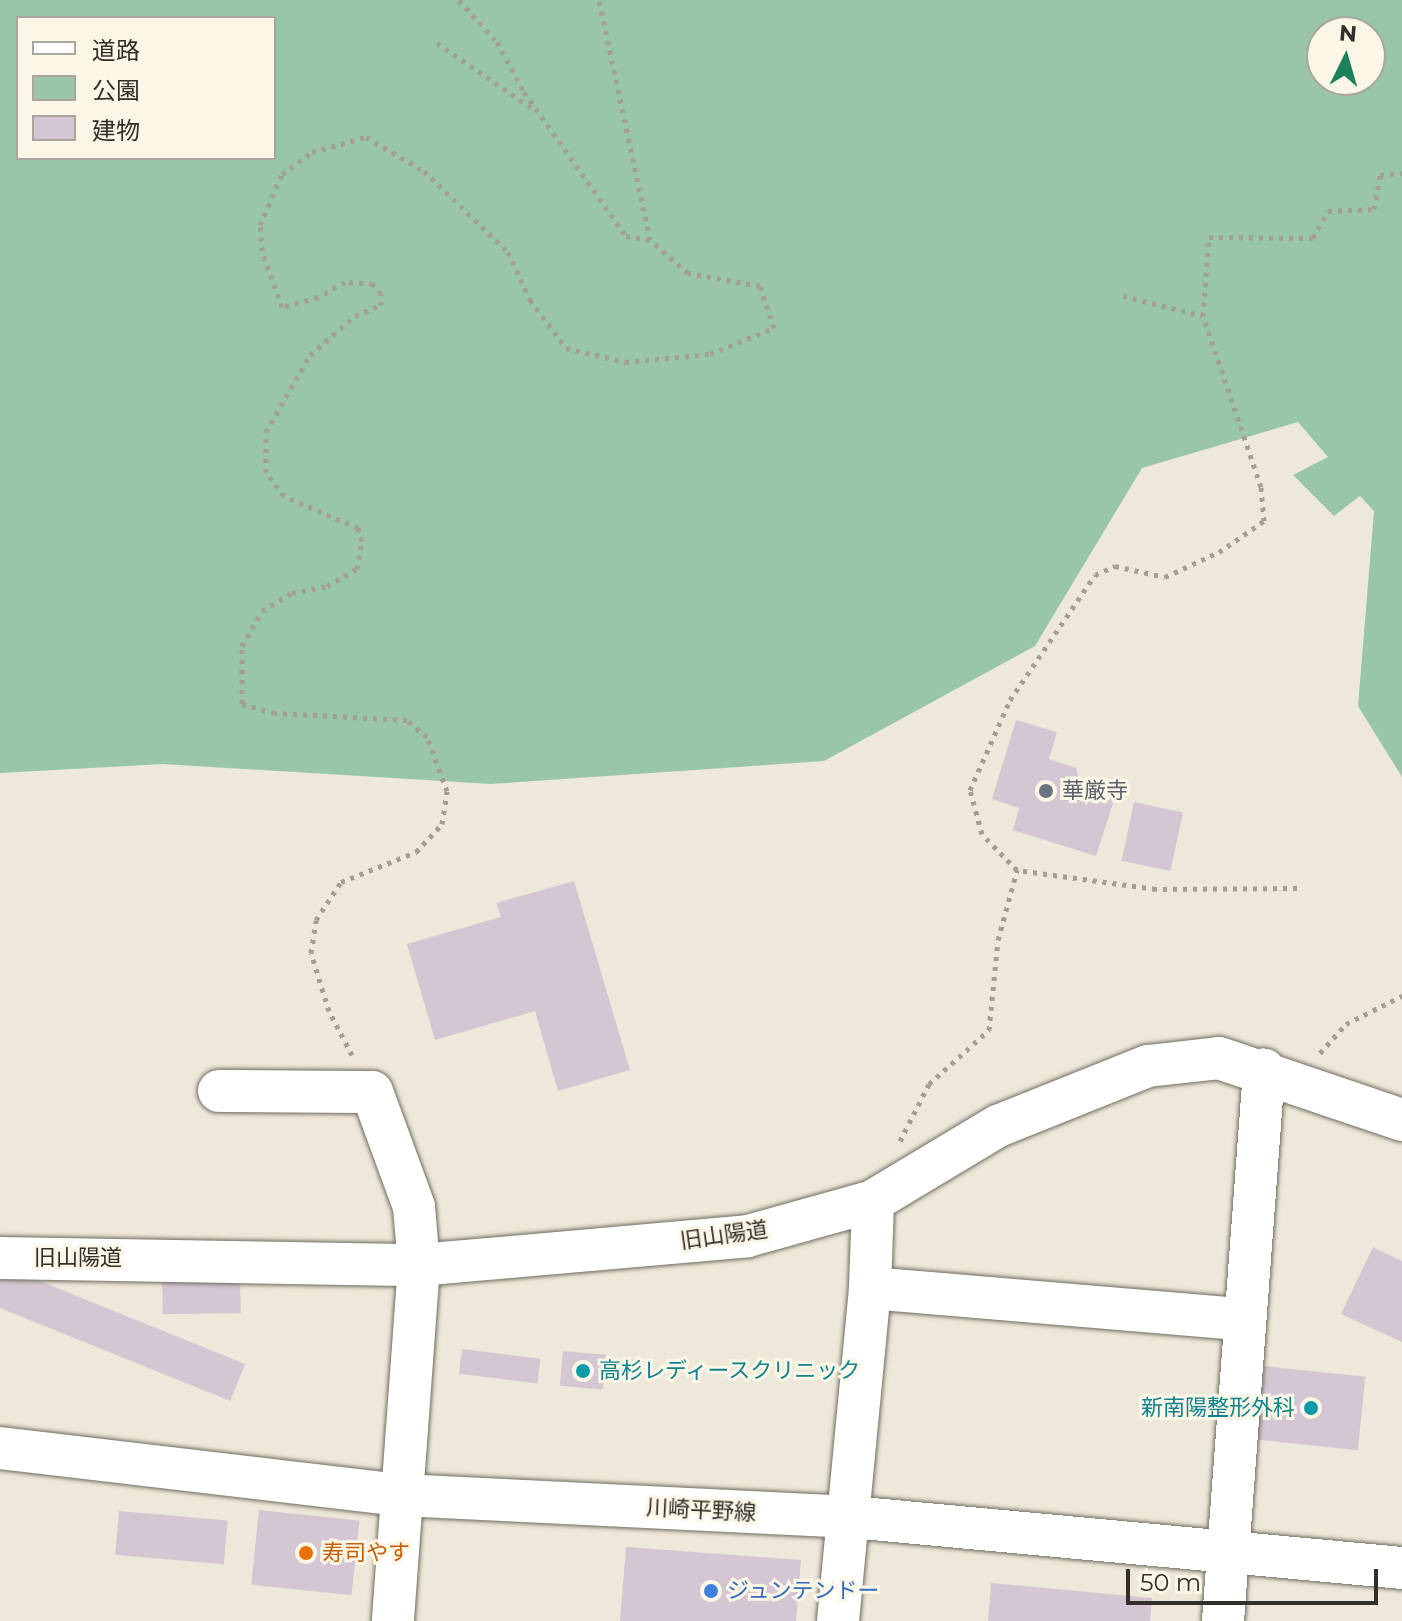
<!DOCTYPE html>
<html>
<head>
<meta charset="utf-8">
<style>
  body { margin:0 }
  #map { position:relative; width:1402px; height:1621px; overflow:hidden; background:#ede8d9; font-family:Montserrat,"Noto Sans JP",sans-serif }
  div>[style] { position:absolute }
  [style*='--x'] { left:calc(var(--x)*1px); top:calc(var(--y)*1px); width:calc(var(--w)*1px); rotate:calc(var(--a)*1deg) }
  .green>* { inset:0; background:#98c6a6 }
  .building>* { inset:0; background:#d4c7d3; transform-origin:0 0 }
  .path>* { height:5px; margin-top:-2.5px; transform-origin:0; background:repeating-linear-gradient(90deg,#a39f94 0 4px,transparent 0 10px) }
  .roads { filter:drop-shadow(0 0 2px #706c5f) drop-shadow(0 0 2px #706c5f) }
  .minor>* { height:42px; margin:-21px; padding:0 21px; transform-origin:21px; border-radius:21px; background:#fff }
  .dots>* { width:22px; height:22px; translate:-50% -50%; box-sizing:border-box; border:4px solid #fbf6e6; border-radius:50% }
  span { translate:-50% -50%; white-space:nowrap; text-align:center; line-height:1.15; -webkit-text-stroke:6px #fbf6e6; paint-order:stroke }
  .worship-label { font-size:22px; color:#5b616d }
  .left { translate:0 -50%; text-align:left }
  .street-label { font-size:22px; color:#312f2a }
  .culture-label { font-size:22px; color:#0d838f }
  .right { translate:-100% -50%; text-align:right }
  .food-label { font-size:22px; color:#c56008 }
  .shop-label { font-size:22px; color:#366cbe }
  .legend { position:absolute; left:16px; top:16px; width:260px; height:144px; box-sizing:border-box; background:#fbf6e6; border:2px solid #aaa69b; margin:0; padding:10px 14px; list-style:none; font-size:24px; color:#312f2a }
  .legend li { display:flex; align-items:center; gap:16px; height:40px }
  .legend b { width:40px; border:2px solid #aaa69b }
  .north { position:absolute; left:1306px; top:16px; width:80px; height:80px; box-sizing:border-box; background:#fbf6e6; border:2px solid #aaa69b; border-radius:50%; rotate:5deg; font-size:22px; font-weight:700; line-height:32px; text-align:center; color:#312f2a }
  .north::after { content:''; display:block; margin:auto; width:28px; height:36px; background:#1c805a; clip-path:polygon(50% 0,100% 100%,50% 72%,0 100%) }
  .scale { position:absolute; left:1126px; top:1569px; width:252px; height:36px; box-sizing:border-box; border:4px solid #312f2a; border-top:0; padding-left:10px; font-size:24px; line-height:28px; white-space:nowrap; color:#312f2a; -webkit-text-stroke:6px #fbf6e6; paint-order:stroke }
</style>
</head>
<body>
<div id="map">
  <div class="green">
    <i style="clip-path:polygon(evenodd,0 0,1402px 0,1402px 777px,1358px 706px,1374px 511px,1360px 496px,1334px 516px,1293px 475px,1328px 457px,1298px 422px,1142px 468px,1035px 646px,824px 761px,491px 784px,163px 764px,0 773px,0 0,274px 18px,274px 158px,18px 158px,18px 18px,274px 18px,0 0,1370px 32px,1370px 80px,1322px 80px,1322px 32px,1370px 32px)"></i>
  </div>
  <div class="building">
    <i style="clip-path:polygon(1016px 720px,1057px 732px,1049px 759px,1076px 768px,1081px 786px,1115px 797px,1096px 856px,1013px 830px,1019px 808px,992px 799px)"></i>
    <i style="left:1134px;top:802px;width:50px;height:60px;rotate:12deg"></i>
    <i style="clip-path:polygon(574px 881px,630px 1070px,558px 1091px,535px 1011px,435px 1040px,407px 944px,501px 917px,496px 903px)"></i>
    <i style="clip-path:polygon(1373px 1247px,1402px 1261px,1402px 1342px,1341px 1314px)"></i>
    <i style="left:5px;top:1267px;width:259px;height:40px;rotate:22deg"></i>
    <i style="left:240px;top:1269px;width:44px;height:78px;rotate:89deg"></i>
    <i style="left:462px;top:1349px;width:79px;height:25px;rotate:7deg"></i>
    <i style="left:563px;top:1351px;width:43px;height:35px;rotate:5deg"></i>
    <i style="left:1264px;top:1366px;width:102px;height:74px;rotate:6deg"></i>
    <i style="left:259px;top:1510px;width:101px;height:75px;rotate:6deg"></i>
    <i style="left:119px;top:1511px;width:109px;height:44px;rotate:5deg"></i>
    <i style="clip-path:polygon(626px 1547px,801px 1560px,796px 1621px,620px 1621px)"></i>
    <i style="clip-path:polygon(991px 1583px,1152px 1598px,1150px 1621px,988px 1621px)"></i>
  </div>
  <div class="path">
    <i style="--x:459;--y:0;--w:57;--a:47.9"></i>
    <i style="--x:497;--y:42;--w:57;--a:61.6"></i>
    <i style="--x:524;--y:92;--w:176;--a:54.7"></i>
    <i style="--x:626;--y:236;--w:24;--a:9"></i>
    <i style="--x:437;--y:43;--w:119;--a:34.4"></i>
    <i style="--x:1123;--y:296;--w:82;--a:14"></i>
    <i style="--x:1297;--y:888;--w:141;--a:179.6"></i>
    <i style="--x:1156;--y:889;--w:140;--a:-172.2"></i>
    <i style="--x:1017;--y:870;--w:50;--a:-134.2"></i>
    <i style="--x:982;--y:834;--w:46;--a:-105.3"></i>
    <i style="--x:970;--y:790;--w:98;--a:-66"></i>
    <i style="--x:1010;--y:700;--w:151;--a:-55.8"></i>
    <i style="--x:1095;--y:575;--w:22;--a:-24"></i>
    <i style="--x:1115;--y:566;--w:51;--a:12.4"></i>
    <i style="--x:1165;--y:577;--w:60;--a:-24.8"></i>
    <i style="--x:1219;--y:552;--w:55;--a:-34.6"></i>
    <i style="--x:1264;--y:521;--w:34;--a:-95"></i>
    <i style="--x:1261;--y:487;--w:181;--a:-108.7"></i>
    <i style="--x:1203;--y:316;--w:79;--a:-85.7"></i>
    <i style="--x:1209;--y:237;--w:104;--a:0.6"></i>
    <i style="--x:1313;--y:238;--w:31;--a:-61"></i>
    <i style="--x:1328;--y:211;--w:46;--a:-2.5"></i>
    <i style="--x:1374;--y:209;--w:35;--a:-80"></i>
    <i style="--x:1380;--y:175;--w:22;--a:-5"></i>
    <i style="--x:1320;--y:1053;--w:39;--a:-48"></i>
    <i style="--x:1346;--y:1024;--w:63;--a:-26.6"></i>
    <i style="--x:352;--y:1055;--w:50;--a:-117.6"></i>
    <i style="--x:329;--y:1011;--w:61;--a:-107.2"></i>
    <i style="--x:311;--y:953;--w:33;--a:-81"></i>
    <i style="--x:316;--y:920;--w:45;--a:-56.7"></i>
    <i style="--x:341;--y:882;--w:81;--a:-21.8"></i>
    <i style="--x:416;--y:852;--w:38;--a:-47"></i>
    <i style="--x:442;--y:824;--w:33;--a:-81"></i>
    <i style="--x:447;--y:791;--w:58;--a:-110.3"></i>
    <i style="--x:427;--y:737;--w:26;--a:-140"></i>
    <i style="--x:407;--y:720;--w:132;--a:-177"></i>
    <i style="--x:275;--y:713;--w:34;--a:-165"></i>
    <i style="--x:242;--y:704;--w:58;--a:-90"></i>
    <i style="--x:242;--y:646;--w:40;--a:-60.3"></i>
    <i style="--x:262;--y:611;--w:35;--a:-31"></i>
    <i style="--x:292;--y:593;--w:36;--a:-11"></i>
    <i style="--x:327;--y:586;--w:34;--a:-30"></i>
    <i style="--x:357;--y:569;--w:28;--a:-80"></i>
    <i style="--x:362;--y:541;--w:14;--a:-107"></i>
    <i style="--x:358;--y:528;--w:81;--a:-156.6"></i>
    <i style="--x:284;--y:496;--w:30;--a:-127"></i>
    <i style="--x:266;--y:472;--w:40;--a:-90"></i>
    <i style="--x:266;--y:432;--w:89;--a:-60.3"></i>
    <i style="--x:310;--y:355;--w:60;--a:-40.9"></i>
    <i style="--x:355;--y:316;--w:28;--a:-23"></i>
    <i style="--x:381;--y:305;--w:11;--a:-90"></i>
    <i style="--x:381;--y:294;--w:13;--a:-129"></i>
    <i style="--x:373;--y:284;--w:28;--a:-176"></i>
    <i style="--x:345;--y:282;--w:31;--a:151"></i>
    <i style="--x:318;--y:297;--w:37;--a:164"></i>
    <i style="--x:282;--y:307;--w:59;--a:-109.7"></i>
    <i style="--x:262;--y:251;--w:26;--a:-94"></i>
    <i style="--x:260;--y:225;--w:56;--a:-66.7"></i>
    <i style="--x:282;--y:174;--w:37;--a:-36"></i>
    <i style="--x:312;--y:152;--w:56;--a:-15.5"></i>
    <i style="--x:366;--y:137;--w:67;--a:30.4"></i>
    <i style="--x:424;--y:171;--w:117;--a:44"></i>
    <i style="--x:508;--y:252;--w:53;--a:65.4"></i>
    <i style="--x:530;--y:300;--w:60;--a:53.1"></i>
    <i style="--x:566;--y:348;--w:61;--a:13.3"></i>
    <i style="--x:625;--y:362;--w:85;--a:-5.4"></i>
    <i style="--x:710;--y:354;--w:69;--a:-22.1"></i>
    <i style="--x:774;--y:328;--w:44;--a:-108.4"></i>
    <i style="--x:760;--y:286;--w:73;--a:-169.8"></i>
    <i style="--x:688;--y:273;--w:50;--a:-139"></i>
    <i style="--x:650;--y:240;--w:245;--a:-102"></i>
    <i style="--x:900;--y:1141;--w:64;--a:-63"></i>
    <i style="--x:929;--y:1084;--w:81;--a:-42"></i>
    <i style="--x:989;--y:1030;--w:90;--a:-84.3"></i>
    <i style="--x:998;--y:940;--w:73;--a:-74.8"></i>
  </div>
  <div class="roads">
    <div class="minor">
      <i style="--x:219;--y:1091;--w:153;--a:0.4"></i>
      <i style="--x:372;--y:1092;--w:122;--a:69.9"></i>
      <i style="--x:414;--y:1207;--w:58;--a:85.1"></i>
      <i style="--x:419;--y:1265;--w:357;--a:94.2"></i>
      <i style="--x:0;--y:1258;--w:419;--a:1"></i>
      <i style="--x:419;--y:1265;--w:330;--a:-5"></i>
      <i style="--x:748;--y:1236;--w:130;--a:-15.6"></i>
      <i style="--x:873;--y:1201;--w:146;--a:-31"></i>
      <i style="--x:998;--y:1126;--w:162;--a:-21.8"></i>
      <i style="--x:1148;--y:1066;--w:71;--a:-6.4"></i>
      <i style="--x:1219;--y:1058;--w:193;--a:18.7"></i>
      <i style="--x:870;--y:1288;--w:373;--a:4.8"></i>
      <i style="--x:0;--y:1448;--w:404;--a:6.7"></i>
      <i style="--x:401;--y:1495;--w:451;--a:2.8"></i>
      <i style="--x:851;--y:1517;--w:553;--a:5.29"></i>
      <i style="--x:838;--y:1621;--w:335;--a:-84.5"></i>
      <i style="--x:870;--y:1288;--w:87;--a:-88"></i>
      <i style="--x:1223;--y:1621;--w:553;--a:-85.74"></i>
    </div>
  </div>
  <div class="dots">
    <i style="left:1046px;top:791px;background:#6b7280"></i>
    <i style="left:583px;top:1371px;background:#0f9aa8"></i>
    <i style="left:1311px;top:1408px;background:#0f9aa8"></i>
    <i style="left:306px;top:1553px;background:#e8710a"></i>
    <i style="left:711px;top:1591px;background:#3f7fe0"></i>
  </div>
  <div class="worship-label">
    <span class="left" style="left:1062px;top:791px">華厳寺</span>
  </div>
  <div class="street-label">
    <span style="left:724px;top:1235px;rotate:-8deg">旧山陽道</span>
    <span style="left:78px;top:1258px">旧山陽道</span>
    <span style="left:701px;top:1510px;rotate:3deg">川崎平野線</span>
  </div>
  <div class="culture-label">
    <span class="left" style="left:599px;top:1371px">高杉レディースクリニック</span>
    <span class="right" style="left:1295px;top:1408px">新南陽整形外科</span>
  </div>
  <div class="food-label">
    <span class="left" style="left:322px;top:1553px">寿司やす</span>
  </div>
  <div class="shop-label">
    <span class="left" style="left:727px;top:1591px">ジュンテンドー</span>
  </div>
  <ul class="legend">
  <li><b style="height:10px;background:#fff"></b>道路</li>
  <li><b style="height:22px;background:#98c6a6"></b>公園</li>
  <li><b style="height:22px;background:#d4c7d3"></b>建物</li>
  </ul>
  <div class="north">N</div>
  <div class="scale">50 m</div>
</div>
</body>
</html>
